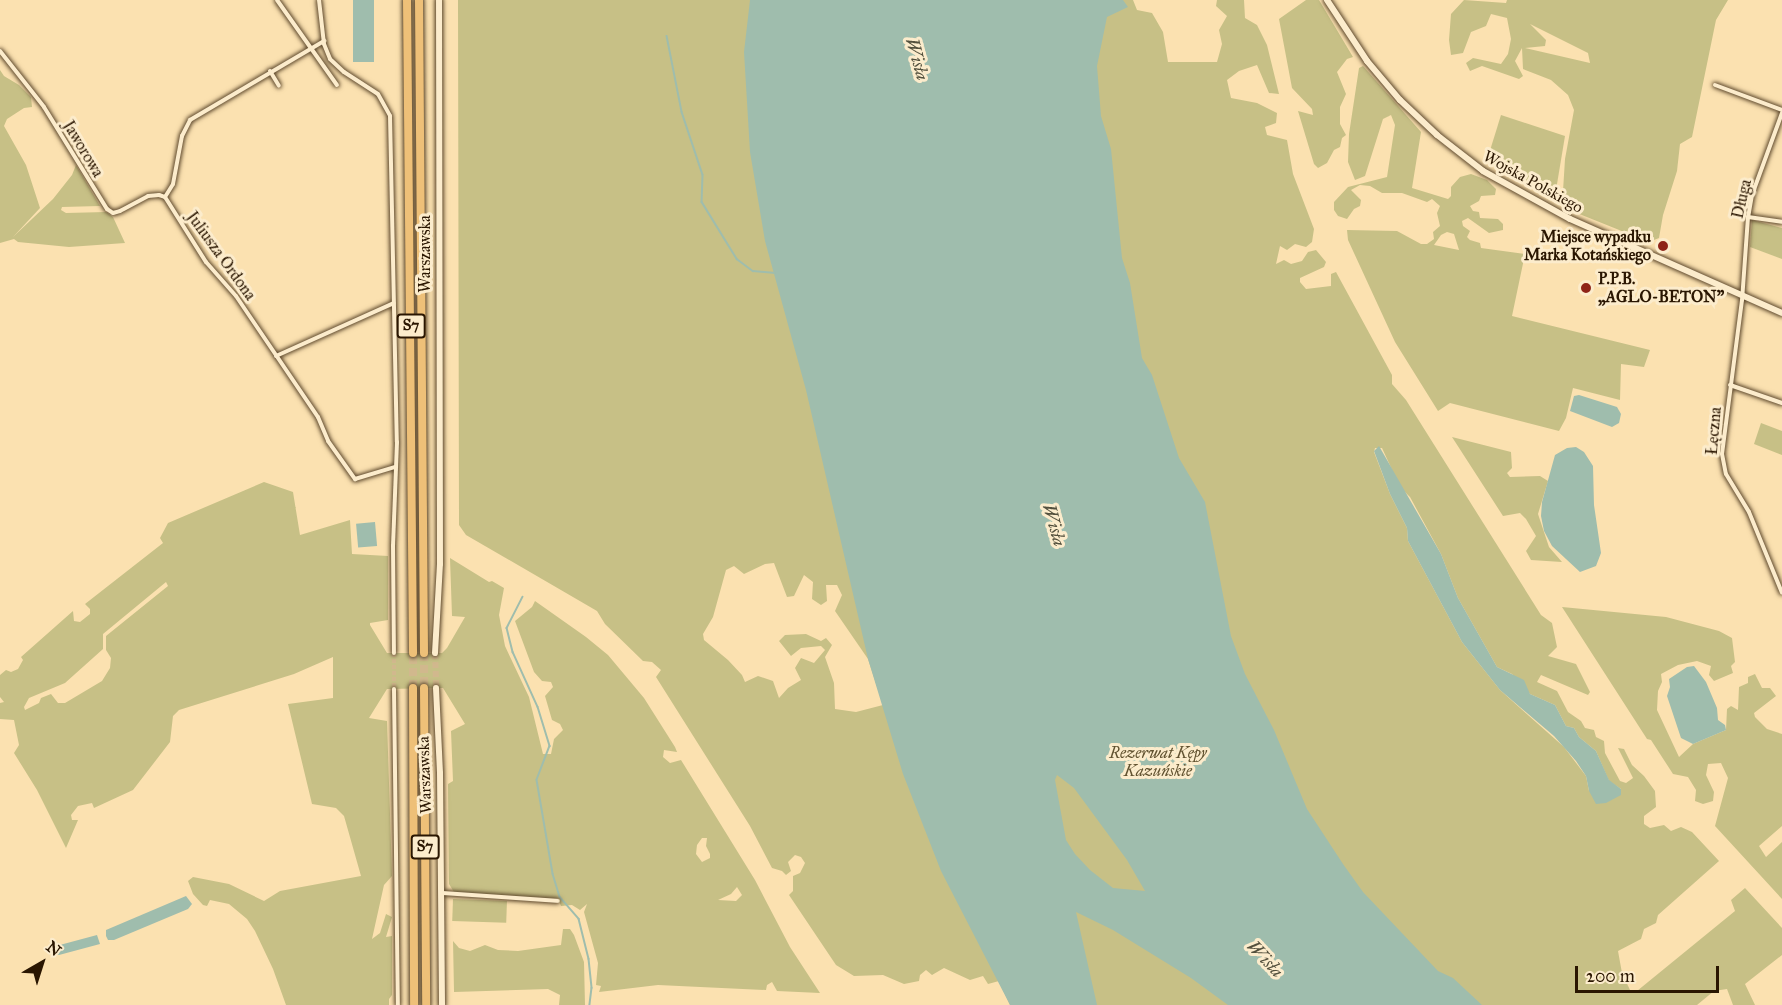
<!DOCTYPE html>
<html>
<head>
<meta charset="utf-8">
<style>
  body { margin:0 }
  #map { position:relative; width:1782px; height:1005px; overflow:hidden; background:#fbe1b0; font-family:"IM FELL Great Primer",serif }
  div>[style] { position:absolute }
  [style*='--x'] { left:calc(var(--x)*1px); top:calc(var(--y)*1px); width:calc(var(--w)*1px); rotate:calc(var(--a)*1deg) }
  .green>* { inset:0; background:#c7c086; transform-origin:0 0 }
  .water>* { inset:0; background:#9fbdad; transform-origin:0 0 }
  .stream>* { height:1.5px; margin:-0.75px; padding:0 0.75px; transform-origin:0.75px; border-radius:0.75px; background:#9fbdad }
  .street-tunnel>* { height:4px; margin-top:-2px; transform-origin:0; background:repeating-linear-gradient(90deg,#d1b88d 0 4px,transparent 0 6px) }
  .secondary-tunnel>* { height:6px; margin-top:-3px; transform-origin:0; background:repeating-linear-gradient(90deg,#d1b88d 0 6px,transparent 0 9px) }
  .highway-tunnel>* { height:8px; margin-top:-4px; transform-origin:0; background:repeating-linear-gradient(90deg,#d1b88d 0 8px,transparent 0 12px) }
  .roads { filter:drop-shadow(0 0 2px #5e492d) drop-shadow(0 0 2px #5e492d) }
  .street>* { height:4px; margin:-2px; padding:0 2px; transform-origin:2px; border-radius:2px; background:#fceccc }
  .secondary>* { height:6px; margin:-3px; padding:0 3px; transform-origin:3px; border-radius:3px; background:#fceccc }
  .highway>* { height:8px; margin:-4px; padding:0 4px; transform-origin:4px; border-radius:4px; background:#eec078 }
  .dots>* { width:16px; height:16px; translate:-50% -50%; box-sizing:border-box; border:3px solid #fceccc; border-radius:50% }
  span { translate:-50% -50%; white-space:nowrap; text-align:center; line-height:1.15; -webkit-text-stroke:6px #fceccc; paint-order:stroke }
  .shield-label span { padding:2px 4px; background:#fceccc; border:2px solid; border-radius:4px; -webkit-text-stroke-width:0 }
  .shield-label { font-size:15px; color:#2a1601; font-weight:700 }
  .street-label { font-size:16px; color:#2a1601 }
  .poi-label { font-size:16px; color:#2a1601; font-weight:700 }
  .right { translate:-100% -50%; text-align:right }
  .left { translate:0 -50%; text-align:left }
  .park-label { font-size:16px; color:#615230; font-style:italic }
  .water-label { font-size:18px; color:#53503d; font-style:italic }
  .north { position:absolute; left:12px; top:933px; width:60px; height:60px; -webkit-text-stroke:4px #fceccc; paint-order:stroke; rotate:39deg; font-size:16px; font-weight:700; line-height:24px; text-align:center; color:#2a1601 }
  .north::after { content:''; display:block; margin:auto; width:21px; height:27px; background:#2a1601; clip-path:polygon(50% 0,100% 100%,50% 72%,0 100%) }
  .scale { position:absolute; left:1575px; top:966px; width:144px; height:27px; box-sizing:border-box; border:3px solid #2a1601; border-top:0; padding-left:8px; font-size:18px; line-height:21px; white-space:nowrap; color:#2a1601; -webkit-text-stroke:4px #fceccc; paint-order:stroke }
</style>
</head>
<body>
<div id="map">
  <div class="green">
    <i style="clip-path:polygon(evenodd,458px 0,1133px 0,1137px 10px,1152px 13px,1163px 32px,1168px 62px,1217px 62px,1222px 44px,1219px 30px,1227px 16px,1216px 6px,1217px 0,1244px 0,1245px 18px,1257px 25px,1267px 45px,1279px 94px,1269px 93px,1257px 65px,1239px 71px,1227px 80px,1231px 98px,1257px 103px,1277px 113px,1276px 123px,1265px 127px,1267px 135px,1287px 140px,1293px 174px,1314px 229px,1312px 242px,1306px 247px,1295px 244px,1287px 250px,1280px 246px,1276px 264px,1284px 260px,1291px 264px,1302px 261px,1308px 252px,1316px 250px,1326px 262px,1324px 267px,1300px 278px,1300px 282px,1306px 289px,1331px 286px,1331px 274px,1336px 272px,1392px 375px,1392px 384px,1406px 400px,1541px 615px,1552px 623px,1557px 647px,1548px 656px,1576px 664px,1590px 692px,1588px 695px,1541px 675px,1537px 682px,1557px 691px,1568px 712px,1581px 721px,1585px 728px,1594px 730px,1596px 737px,1604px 741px,1605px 753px,1620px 781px,1626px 783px,1633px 778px,1618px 748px,1624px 749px,1632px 765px,1644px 776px,1655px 791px,1656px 807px,1644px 816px,1644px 824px,1650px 828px,1664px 825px,1671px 831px,1681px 827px,1692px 832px,1719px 861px,1658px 915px,1656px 923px,1644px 929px,1641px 939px,1618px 951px,1622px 973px,1630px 990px,1637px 991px,1735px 911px,1731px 900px,1745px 888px,1782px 928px,1782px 955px,1745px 984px,1755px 1005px,1733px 1005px,1727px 989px,1714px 991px,1697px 1005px,1010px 1005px,999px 981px,988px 984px,983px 976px,970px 980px,944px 968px,932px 975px,926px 970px,920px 975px,919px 981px,904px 984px,883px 975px,854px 976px,836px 965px,789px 895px,793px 891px,793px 876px,800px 873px,805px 863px,801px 857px,795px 855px,788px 862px,791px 871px,786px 875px,782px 871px,772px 868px,750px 826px,656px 677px,661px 670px,652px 662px,643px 661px,605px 624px,597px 611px,466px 535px,459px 525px,458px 0,1375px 448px,1382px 448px,1400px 487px,1410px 497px,1441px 554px,1458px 598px,1497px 667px,1512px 674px,1530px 694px,1555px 705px,1566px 726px,1574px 728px,1579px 737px,1596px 751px,1609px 781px,1621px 789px,1589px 791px,1586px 776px,1564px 747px,1500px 690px,1462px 642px,1408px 541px,1407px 528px,1390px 494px,1374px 452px,1375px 448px,458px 0,774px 563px,787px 597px,794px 596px,804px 575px,813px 582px,812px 599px,821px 605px,827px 601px,826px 585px,837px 585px,842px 595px,835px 611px,868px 659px,883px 705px,856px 712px,835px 709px,834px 683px,825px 657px,832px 645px,826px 638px,821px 641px,806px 634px,785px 635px,779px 641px,791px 656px,801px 648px,821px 646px,825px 650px,814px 663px,801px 658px,795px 668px,801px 680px,788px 688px,779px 698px,773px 681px,758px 676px,745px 682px,742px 675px,728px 660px,704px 640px,703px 634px,713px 617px,726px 570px,734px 566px,744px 574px,765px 564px,774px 563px)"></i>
    <i style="clip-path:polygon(1306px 0,1319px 0,1353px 57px,1347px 59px,1337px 72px,1346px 94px,1340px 107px,1340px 124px,1346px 135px,1342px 138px,1340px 147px,1334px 150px,1327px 163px,1318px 168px,1314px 164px,1298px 111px,1313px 115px,1312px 109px,1292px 88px,1279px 19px)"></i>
    <i style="clip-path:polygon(evenodd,1464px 0,1506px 3px,1507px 0,1728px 0,1716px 20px,1692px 137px,1680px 144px,1677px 171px,1663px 215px,1659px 238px,1649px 242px,1562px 207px,1565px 159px,1574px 110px,1568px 95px,1551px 80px,1523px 69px,1522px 48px,1515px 61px,1523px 76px,1519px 79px,1482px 66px,1470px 71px,1466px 63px,1473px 58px,1501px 64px,1508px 54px,1511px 39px,1507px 18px,1491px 14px,1486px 26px,1471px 32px,1463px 53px,1451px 55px,1449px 40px,1451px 14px,1464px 0,1530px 24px,1588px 53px,1590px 63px,1525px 48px,1545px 46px,1546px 40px,1530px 24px)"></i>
    <i style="clip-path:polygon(evenodd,1363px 66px,1421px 132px,1412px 188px,1448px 199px,1451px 196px,1451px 187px,1460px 177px,1471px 174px,1487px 180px,1496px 189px,1495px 195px,1481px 196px,1479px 201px,1470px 206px,1473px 211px,1479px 212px,1480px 218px,1498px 219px,1503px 224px,1503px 230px,1489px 233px,1468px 218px,1462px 221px,1463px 226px,1470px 231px,1467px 237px,1470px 240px,1480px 243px,1481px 248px,1525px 254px,1512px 316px,1650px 350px,1644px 367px,1621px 364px,1620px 400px,1573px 388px,1566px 418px,1559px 431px,1450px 403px,1438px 411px,1395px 342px,1348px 240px,1347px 230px,1397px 231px,1421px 244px,1427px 244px,1434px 239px,1433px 232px,1440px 226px,1437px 213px,1440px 206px,1432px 199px,1427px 202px,1402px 193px,1382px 193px,1370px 186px,1360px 185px,1351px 190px,1361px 200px,1360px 206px,1354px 209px,1347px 219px,1338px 216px,1334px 210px,1334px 202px,1348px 187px,1387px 177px,1395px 125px,1391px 115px,1383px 119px,1365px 176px,1355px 180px,1348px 162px,1349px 134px,1359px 68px,1363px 66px,1447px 232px,1454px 234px,1459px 250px,1434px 245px,1441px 235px,1447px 232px)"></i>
    <i style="clip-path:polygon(0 70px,4px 76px,19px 85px,31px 97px,32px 107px,24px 108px,7px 119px,4px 126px,26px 165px,40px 208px,13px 237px,53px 199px,72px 175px,76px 165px,100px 206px,62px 207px,61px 210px,66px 213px,106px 212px,113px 217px,125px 243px,69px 247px,18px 242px,14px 239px,0 243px)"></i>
    <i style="clip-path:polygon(1501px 115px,1565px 136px,1554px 202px,1493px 164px,1488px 157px)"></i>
    <i style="clip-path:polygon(1752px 220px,1782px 228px,1782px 259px,1750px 247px)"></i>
    <i style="clip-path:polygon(1761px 423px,1782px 431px,1782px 455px,1754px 444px)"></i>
    <i style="clip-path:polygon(1452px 437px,1511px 452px,1512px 468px,1507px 473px,1510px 477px,1540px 476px,1548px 481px,1538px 514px,1549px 547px,1562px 562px,1531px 560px,1526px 551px,1536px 536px,1526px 519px,1520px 513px,1503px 516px)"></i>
    <i style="clip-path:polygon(evenodd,264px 482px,293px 492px,300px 535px,350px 520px,352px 554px,388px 556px,388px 620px,370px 623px,370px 625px,387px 653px,442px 653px,447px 648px,465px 617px,452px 616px,450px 558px,489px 582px,492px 581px,504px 588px,499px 615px,505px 646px,529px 697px,543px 754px,551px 754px,554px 739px,563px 730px,560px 724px,552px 720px,545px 696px,553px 687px,551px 682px,542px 681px,534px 672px,515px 621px,532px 607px,535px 601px,586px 637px,608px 655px,644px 698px,675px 747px,677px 752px,664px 750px,663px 757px,670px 763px,681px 760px,755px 880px,790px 947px,820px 993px,777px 991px,772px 982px,767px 985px,766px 990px,658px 985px,599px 992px,601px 986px,596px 985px,598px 963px,584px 912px,587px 904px,580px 910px,572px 905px,561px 906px,558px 899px,454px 892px,449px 884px,448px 784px,453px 781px,451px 731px,465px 724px,443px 688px,387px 689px,369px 718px,387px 721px,392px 876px,384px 885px,372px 939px,380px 933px,386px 914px,392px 917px,386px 937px,392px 936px,392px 995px,389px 999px,389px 1005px,286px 1005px,273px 969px,255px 931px,247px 919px,229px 904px,210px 900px,207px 906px,203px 905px,193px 894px,188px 881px,193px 877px,229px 884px,264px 901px,280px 891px,361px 876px,344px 816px,336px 808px,312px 804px,288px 704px,333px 698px,333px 657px,294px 674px,179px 710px,173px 716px,170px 742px,133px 790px,94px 808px,92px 803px,78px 806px,71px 815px,72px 820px,78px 820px,66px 848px,37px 790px,14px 753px,19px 745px,14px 720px,0 719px,0 703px,4px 702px,0 697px,0 675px,6px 670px,11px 672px,18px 669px,23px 660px,21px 657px,73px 611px,74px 621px,80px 622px,90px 614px,90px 609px,85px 604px,163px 543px,160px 538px,168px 523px,264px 482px,166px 582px,168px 586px,106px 636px,106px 650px,111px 658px,110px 668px,102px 681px,65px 703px,58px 703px,51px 694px,41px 698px,39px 703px,25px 710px,24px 707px,29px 698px,65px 683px,103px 649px,103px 634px,166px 582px,264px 482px,702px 838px,707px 838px,706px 846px,710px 854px,710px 858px,702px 862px,696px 854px,697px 845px,702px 838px,264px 482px,737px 887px,742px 895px,736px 901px,718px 900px,731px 894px,737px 887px)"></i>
    <i style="clip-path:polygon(1562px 607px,1666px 617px,1719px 631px,1732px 638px,1735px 662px,1731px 666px,1733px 673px,1714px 681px,1709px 675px,1711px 666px,1697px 661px,1678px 665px,1661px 674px,1662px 682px,1658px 691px,1657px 710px,1679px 757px,1693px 744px,1726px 730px,1727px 709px,1731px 706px,1738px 710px,1739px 687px,1748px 683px,1748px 677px,1755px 674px,1762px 688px,1770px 688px,1776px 696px,1754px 713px,1755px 717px,1767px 729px,1782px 734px,1782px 826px,1759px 846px,1766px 857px,1782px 842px,1782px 899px,1715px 826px,1728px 778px,1721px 763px,1708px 764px,1706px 775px,1714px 792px,1713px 801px,1703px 804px,1695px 801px,1696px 790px,1688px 777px,1673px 774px,1651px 740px,1647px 739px)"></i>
    <i style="left:453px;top:899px;width:54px;height:22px;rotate:2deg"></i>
    <i style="clip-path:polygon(563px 929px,570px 929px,574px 935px,584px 962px,585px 1005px,559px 1005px,560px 995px,548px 989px,454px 992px,453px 941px,459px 948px,470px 951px,485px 945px,498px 950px,518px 951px,561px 945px)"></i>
  </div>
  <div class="water">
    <i style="left:353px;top:0;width:21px;height:62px"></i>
    <i style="clip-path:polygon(evenodd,750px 0,1123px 0,1128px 7px,1107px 17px,1097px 66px,1101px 116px,1111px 149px,1122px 258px,1130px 283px,1142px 358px,1152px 375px,1179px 458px,1205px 502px,1231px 636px,1245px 674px,1274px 730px,1307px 809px,1343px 864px,1363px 892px,1438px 971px,1453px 978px,1482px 1005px,1228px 1005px,1191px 978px,1113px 930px,1076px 912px,1097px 1005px,1010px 1005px,941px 871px,903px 774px,868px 659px,806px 390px,765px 241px,750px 152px,744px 52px,750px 0,1057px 775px,1074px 788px,1127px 860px,1145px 891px,1113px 888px,1090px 870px,1075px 854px,1066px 840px,1055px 780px,1057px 775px)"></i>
    <i style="clip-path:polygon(1579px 395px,1617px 407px,1621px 414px,1619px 423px,1612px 427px,1570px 411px,1574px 396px)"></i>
    <i style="clip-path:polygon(1379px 446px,1441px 554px,1458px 598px,1497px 667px,1524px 680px,1530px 694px,1555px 705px,1566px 726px,1574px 728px,1579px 737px,1596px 751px,1609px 780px,1621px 789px,1621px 795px,1606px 803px,1596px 804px,1589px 791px,1586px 776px,1576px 761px,1554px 736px,1500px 690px,1462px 642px,1408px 541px,1407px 528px,1390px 494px,1374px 451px)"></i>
    <i style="clip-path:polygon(1576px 447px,1584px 452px,1593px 466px,1594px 505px,1601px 553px,1596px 566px,1580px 572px,1552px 546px,1544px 531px,1541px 516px,1542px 502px,1555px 455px,1567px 448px)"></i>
    <i style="left:375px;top:522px;width:24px;height:19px;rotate:85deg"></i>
    <i style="clip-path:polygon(1694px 666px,1706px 682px,1717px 708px,1718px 720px,1725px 725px,1726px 730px,1693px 744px,1681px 738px,1667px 696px,1670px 687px,1669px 679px,1687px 667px)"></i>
    <i style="clip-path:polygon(186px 896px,192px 904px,188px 909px,114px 940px,108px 940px,106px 936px,106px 930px)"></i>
    <i style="clip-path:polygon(97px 935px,100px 944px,59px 955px,49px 952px,50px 949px,56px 946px)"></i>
  </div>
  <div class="stream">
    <i style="--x:667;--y:36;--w:77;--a:78.8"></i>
    <i style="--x:682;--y:112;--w:66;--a:71.6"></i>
    <i style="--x:703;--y:175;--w:27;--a:92"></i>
    <i style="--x:702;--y:202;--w:67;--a:58.4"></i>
    <i style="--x:737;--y:259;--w:20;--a:37"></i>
    <i style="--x:753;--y:271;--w:22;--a:5"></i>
    <i style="--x:523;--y:597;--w:35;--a:117"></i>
    <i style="--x:507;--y:628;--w:25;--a:76"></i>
    <i style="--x:513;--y:652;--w:60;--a:65.6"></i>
    <i style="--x:538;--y:707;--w:41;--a:72.9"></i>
    <i style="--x:550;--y:746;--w:36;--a:111"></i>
    <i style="--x:537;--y:780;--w:95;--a:80.3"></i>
    <i style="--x:553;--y:874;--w:24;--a:73"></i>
    <i style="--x:560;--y:897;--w:29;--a:49"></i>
    <i style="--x:579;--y:919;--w:41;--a:76"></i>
    <i style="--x:589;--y:959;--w:29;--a:84"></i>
    <i style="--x:592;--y:988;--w:17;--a:97"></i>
  </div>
  <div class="street-tunnel">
    <i style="--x:394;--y:653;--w:36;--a:90"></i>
  </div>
  <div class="secondary-tunnel">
    <i style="--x:435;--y:653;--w:35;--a:88"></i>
  </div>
  <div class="highway-tunnel">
    <i style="--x:424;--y:653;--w:35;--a:90"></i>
    <i style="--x:413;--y:688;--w:35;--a:-90"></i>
  </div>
  <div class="roads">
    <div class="street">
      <i style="--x:277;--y:0;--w:104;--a:54.8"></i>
      <i style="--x:319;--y:0;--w:44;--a:83.5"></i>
      <i style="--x:324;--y:44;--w:16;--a:68"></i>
      <i style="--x:330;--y:59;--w:19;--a:43"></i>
      <i style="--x:344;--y:72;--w:40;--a:32.9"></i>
      <i style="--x:378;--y:94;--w:25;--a:61"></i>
      <i style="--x:390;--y:116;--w:326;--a:88.8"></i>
      <i style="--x:397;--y:442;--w:104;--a:92.2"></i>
      <i style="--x:393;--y:546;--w:107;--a:89.5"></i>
      <i style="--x:0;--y:51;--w:71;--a:51.8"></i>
      <i style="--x:44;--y:107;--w:120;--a:58.3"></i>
      <i style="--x:107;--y:209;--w:7;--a:34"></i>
      <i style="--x:113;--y:213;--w:7;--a:-16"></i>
      <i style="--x:120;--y:211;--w:32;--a:-28"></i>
      <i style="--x:148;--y:196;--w:11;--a:-5"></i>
      <i style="--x:159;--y:195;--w:6;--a:18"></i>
      <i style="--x:270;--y:71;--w:17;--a:59"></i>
      <i style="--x:1715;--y:85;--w:72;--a:20.5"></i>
      <i style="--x:1782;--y:113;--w:87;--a:110.1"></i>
      <i style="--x:1752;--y:195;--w:22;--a:100"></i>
      <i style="--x:1748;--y:217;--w:83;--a:94.1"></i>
      <i style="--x:1742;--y:300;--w:155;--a:97.4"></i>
      <i style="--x:1722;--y:454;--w:20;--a:79"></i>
      <i style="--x:1726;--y:474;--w:44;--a:58.8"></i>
      <i style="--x:1749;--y:512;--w:87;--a:67.8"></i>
      <i style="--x:165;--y:197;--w:77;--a:57.8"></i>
      <i style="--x:206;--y:262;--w:45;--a:48.6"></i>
      <i style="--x:236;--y:296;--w:146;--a:55.9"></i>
      <i style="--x:318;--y:417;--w:26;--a:67"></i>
      <i style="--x:328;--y:441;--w:47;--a:54.6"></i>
      <i style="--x:355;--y:479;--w:42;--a:-16.7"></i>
      <i style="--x:165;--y:197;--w:15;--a:-58"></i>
      <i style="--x:173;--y:184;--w:49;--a:-79.4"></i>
      <i style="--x:182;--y:136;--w:18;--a:-63"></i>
      <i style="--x:190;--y:120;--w:156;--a:-30.5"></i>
      <i style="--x:1748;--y:217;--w:34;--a:8"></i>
      <i style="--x:276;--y:356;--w:129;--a:-24.2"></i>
      <i style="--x:1730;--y:385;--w:55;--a:19.1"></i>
      <i style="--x:394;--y:689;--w:316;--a:89.3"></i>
      <i style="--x:441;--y:893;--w:117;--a:3.9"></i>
    </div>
    <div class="secondary">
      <i style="--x:1327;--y:0;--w:73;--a:56.7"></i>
      <i style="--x:1367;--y:61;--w:51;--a:49.8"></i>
      <i style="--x:1400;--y:100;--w:51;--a:43.4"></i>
      <i style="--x:1437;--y:135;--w:58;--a:38"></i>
      <i style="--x:1483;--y:171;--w:99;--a:28.9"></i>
      <i style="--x:1570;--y:219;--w:232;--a:23.9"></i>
      <i style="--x:435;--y:653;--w:89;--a:-86.8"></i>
      <i style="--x:440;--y:564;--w:564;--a:-90.1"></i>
      <i style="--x:436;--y:688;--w:85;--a:87.3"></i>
      <i style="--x:440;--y:773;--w:232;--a:89.5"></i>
    </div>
    <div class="highway">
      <i style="--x:407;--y:0;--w:653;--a:89.47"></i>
      <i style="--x:419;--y:0;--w:653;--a:89.56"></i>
      <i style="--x:413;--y:688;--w:317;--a:89.8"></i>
      <i style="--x:424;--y:688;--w:317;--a:89.6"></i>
    </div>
  </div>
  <div class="dots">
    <i style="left:1663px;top:246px;background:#8f2418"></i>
    <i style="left:1586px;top:288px;background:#8f2418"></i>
  </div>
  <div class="shield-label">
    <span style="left:411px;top:326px">S7</span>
    <span style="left:425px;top:847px">S7</span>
  </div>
  <div class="street-label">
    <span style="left:83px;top:149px;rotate:59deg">Jaworowa</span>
    <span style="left:1533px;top:182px;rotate:29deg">Wojska Polskiego</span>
    <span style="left:1742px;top:199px;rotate:-77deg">Długa</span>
    <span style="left:425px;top:254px;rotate:-90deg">Warszawska</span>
    <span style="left:221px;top:256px;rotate:54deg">Juliusza Ordona</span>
    <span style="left:1714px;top:431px;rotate:-85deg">Łęczna</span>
    <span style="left:425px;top:775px;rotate:-92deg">Warszawska</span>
  </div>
  <div class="poi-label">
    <span class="right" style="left:1651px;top:246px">Miejsce wypadku<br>Marka Kotańskiego</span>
    <span class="left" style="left:1598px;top:288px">P.P.B.<br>„AGLO-BETON”</span>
  </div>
  <div class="park-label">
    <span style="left:1158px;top:762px">Rezerwat Kępy<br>Kazuńskie</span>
  </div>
  <div class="water-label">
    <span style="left:917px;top:59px;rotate:74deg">Wisła</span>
    <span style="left:1054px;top:525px;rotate:74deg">Wisła</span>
    <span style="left:1265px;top:959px;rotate:46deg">Wisła</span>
  </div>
  <div class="north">N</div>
  <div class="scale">200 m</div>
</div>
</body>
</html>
